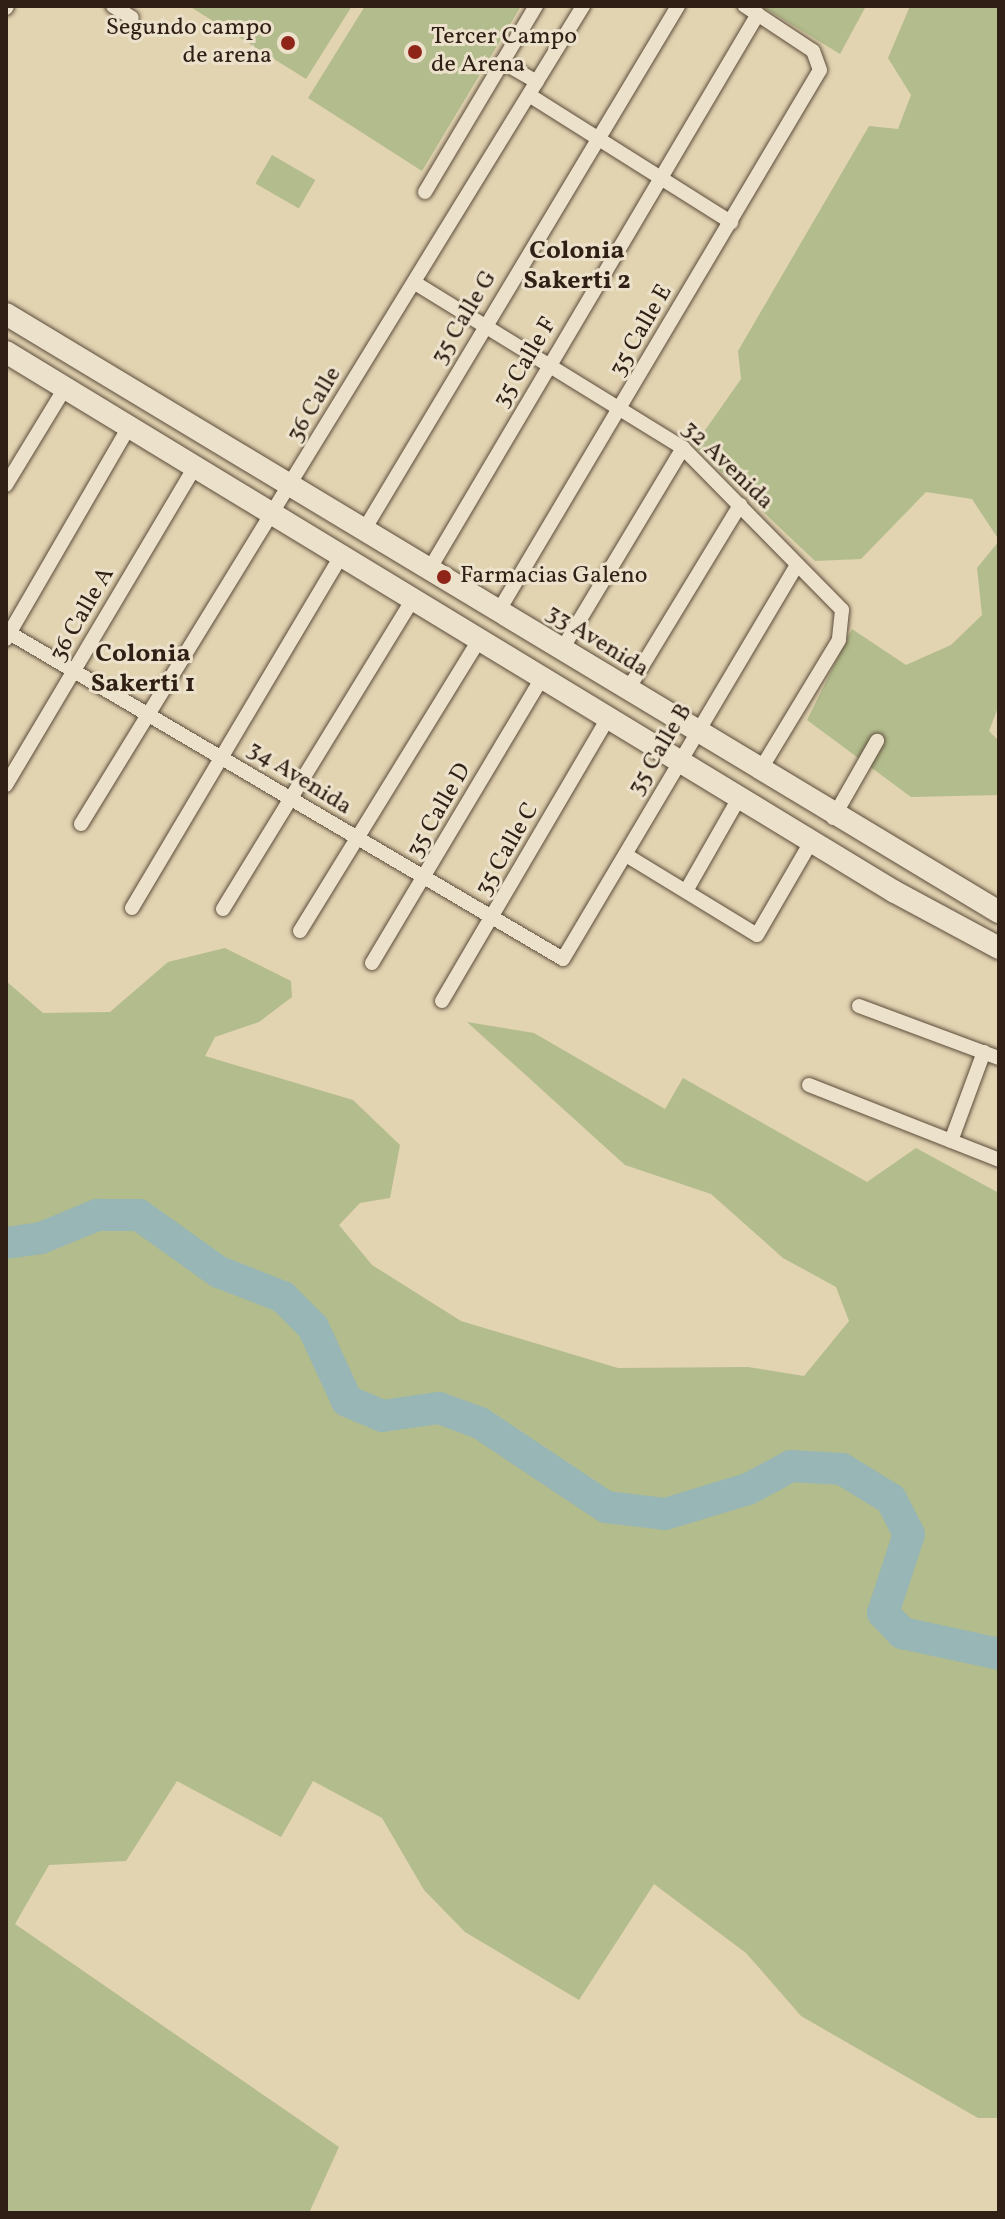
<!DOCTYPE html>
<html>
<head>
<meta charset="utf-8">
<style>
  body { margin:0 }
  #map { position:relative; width:1005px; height:2219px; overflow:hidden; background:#e2d3b1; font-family:Vollkorn,serif }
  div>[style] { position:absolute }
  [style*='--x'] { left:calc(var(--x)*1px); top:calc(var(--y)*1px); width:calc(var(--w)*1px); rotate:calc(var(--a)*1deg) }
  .green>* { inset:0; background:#b3bc8c; transform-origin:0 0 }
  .river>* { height:32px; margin:-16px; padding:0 16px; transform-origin:16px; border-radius:16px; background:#97b6b5 }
  .roads { filter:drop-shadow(0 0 2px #5c4c3b) drop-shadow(0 0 2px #5c4c3b) }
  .street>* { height:14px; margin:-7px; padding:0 7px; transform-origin:7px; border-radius:7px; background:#ece2cc }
  .secondary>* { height:22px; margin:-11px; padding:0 11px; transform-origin:11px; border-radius:11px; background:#ece2cc }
  .dots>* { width:22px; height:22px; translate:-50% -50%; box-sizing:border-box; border:4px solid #ece2cc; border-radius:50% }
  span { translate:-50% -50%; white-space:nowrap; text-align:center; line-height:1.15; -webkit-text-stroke:6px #ece2cc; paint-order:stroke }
  .poi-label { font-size:24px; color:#301f14 }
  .right { translate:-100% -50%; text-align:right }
  .left { translate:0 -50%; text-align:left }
  .street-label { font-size:24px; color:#301f14 }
  .neighbourhood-label { font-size:26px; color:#301f14; font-weight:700 }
  .frame { position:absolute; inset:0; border:8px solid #301f14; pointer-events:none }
</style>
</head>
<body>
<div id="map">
  <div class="green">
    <i style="clip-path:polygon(189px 6px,352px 6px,306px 79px)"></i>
    <i style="clip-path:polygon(365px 6px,521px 6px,422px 171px,308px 98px)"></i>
    <i style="clip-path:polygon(761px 6px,866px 6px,840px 54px)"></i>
    <i style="clip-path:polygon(910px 6px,999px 6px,999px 540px,972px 499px,926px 492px,861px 559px,815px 561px,694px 446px,741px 379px,738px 351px,869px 126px,898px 129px,911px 95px,888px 58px)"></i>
    <i style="left:272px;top:155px;width:50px;height:33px;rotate:30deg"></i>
    <i style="clip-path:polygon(999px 541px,999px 705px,989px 731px,999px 741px,999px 795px,911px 797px,807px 720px,852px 629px,906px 665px,951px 645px,982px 615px,977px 568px)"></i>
    <i style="clip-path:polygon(225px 948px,291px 981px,292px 997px,259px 1022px,215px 1037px,205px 1056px,353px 1100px,400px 1145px,390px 1198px,360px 1203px,339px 1225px,372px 1265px,461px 1321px,618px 1368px,748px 1367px,804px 1376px,849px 1321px,836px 1287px,783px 1258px,711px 1194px,625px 1165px,467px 1022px,534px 1033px,665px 1109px,683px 1078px,867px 1182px,916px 1148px,999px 1193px,999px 2118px,978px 2118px,801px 2016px,746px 1953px,654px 1884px,579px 2000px,465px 1932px,424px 1890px,382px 1818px,313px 1781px,281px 1837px,177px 1781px,126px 1861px,49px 1865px,15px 1924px,339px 2147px,309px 2213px,6px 2213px,6px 981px,43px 1013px,110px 1012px,168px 962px)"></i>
  </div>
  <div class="river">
    <i style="--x:6;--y:1243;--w:35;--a:-8"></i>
    <i style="--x:41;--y:1238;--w:61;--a:-22.3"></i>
    <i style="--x:97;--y:1215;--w:42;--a:0"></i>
    <i style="--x:139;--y:1215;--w:98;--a:35.5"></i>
    <i style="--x:219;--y:1272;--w:69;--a:21.3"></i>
    <i style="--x:283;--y:1297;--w:42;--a:45"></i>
    <i style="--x:313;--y:1327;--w:81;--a:65.3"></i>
    <i style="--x:347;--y:1401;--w:38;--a:23"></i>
    <i style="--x:382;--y:1416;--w:58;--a:-8"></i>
    <i style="--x:439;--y:1408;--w:44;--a:20.1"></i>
    <i style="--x:480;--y:1423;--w:151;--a:33.7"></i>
    <i style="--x:606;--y:1507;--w:59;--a:6.8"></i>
    <i style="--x:665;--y:1514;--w:87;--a:-16.8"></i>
    <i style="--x:748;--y:1489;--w:49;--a:-28.1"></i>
    <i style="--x:791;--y:1466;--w:51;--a:3.4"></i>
    <i style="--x:842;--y:1469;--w:57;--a:31.5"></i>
    <i style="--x:891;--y:1499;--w:39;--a:63"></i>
    <i style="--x:909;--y:1534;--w:83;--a:108.2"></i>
    <i style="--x:883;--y:1613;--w:28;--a:46"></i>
    <i style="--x:902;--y:1633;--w:99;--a:12.2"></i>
  </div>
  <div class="roads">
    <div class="street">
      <i style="--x:113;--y:6;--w:22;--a:32"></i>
      <i style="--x:6;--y:8;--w:2;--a:-63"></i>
      <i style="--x:502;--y:62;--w:40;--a:29.7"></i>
      <i style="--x:529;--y:95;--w:239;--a:32.2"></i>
      <i style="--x:425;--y:192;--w:217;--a:-59.2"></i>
      <i style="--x:415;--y:283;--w:315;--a:31.6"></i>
      <i style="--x:683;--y:448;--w:227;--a:45.5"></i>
      <i style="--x:842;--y:610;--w:30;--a:96"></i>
      <i style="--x:839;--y:640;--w:154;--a:121.2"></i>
      <i style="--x:6;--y:485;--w:114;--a:-58.7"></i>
      <i style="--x:364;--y:530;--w:611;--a:-59.07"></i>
      <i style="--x:429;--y:570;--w:646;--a:-59.39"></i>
      <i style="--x:498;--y:612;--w:630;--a:-59.29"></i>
      <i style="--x:820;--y:70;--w:20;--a:-110"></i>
      <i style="--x:813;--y:51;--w:82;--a:-146.5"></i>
      <i style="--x:6;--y:631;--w:646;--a:30.49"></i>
      <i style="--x:563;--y:959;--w:455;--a:-59.3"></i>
      <i style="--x:6;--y:639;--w:245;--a:-59.9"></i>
      <i style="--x:561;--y:651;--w:237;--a:-59"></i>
      <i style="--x:627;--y:691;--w:218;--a:-58.7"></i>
      <i style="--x:6;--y:785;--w:370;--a:-59.3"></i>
      <i style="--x:833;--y:818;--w:89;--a:-60.3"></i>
      <i style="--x:81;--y:824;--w:960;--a:-58.46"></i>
      <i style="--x:626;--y:855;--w:153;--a:31.4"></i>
      <i style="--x:757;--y:935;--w:108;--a:-59.9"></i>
      <i style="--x:686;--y:891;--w:107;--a:-60.3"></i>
      <i style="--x:132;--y:908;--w:409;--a:-59.3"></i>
      <i style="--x:223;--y:909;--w:362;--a:-58.5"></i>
      <i style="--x:300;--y:931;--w:342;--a:-58.4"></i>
      <i style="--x:372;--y:963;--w:332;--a:-59.2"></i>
      <i style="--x:442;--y:1001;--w:328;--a:-59.6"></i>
      <i style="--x:859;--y:1006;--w:149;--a:20.4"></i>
      <i style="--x:809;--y:1085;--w:204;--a:21.5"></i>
      <i style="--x:951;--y:1141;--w:95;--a:-69.7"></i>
    </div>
    <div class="secondary">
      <i style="--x:6;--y:314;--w:1159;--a:31.06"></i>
      <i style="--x:6;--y:352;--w:1040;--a:31.28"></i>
      <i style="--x:895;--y:892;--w:118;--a:28.3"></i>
    </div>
  </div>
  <div class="dots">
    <i style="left:288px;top:43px;background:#8f2418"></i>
    <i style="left:415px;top:52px;background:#8f2418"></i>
    <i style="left:444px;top:577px;background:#8f2418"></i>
  </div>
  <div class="poi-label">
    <span class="right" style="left:272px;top:43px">Segundo campo<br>de arena</span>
    <span class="left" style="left:431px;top:52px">Tercer Campo<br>de Arena</span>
    <span class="left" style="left:460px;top:577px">Farmacias Galeno</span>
  </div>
  <div class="street-label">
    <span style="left:465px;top:318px;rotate:-59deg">35 Calle G</span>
    <span style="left:642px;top:331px;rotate:-60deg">35 Calle E</span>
    <span style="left:526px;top:363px;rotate:-59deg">35 Calle F</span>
    <span style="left:315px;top:405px;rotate:-59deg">36 Calle</span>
    <span style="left:727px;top:466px;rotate:44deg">32 Avenida</span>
    <span style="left:83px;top:615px;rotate:-60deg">36 Calle A</span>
    <span style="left:597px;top:642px;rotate:32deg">33 Avenida</span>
    <span style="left:661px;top:750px;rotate:-59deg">35 Calle B</span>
    <span style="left:299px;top:779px;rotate:32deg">34 Avenida</span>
    <span style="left:440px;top:811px;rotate:-60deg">35 Calle D</span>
    <span style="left:508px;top:850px;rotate:-60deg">35 Calle C</span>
  </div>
  <div class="neighbourhood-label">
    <span style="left:577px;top:267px">Colonia<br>Sakerti 2</span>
    <span style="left:143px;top:670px">Colonia<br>Sakerti 1</span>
  </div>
  <div class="frame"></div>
</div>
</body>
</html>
